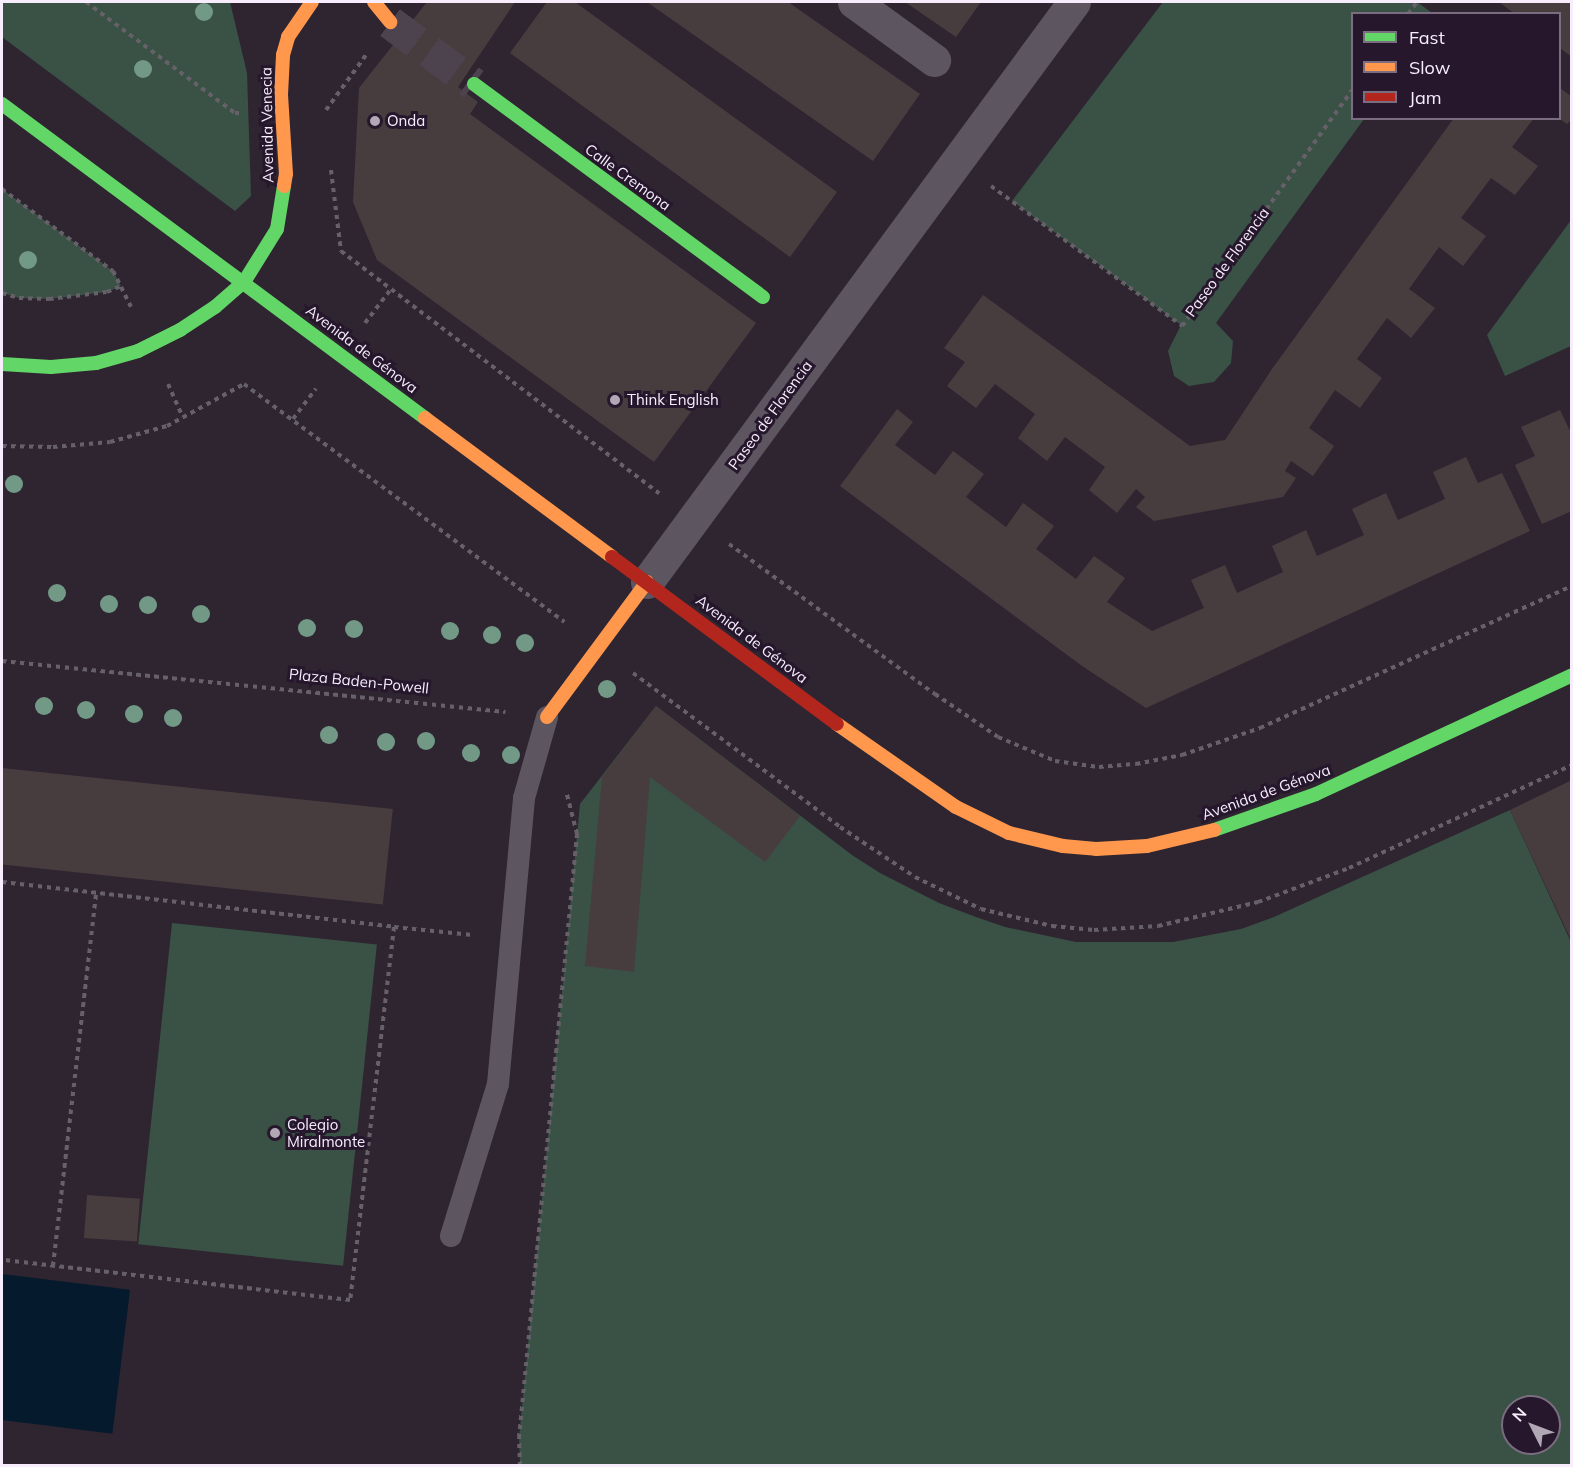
<!DOCTYPE html>
<html>
<head>
<meta charset="utf-8">
<style>
  body { margin:0 }
  #map { position:relative; width:1573px; height:1467px; overflow:hidden; background:#2e2531; font-family:Mulish,sans-serif }
  div>[style] { position:absolute }
  [style*='--x'] { left:calc(var(--x)*1px); top:calc(var(--y)*1px); width:calc(var(--w)*1px); rotate:calc(var(--a)*1deg) }
  .green>* { inset:0; background:#3a5145; transform-origin:0 0 }
  .water>* { inset:0; background:#061a2e; transform-origin:0 0 }
  .building>* { inset:0; background:#483d3e; transform-origin:0 0 }
  .secondary-tunnel>* { height:33px; margin-top:-16.5px; transform-origin:0; background:repeating-linear-gradient(90deg,#4c434f 0 33px,transparent 0 49px) }
  .path>* { height:4px; margin-top:-2px; transform-origin:0; background:repeating-linear-gradient(90deg,#666069 0 4.5px,transparent 0 9px) }
  .lane>* { height:22px; margin:-11px; padding:0 11px; transform-origin:11px; border-radius:11px; background:#5d5660 }
  .street>* { height:33px; margin:-16.5px; padding:0 16.5px; transform-origin:16.5px; border-radius:16.5px; background:#5d5660 }
  .fast>* { height:14px; margin:-7px; padding:0 7px; transform-origin:7px; border-radius:7px; background:#63d668 }
  .slow>* { height:14px; margin:-7px; padding:0 7px; transform-origin:7px; border-radius:7px; background:#ff974d }
  .jam>* { height:14px; margin:-7px; padding:0 7px; transform-origin:7px; border-radius:7px; background:#b3261e }
  .trees>* { width:18px; height:18px; margin:-9px; border-radius:50%; background:#729886 }
  .dots>* { width:16px; height:16px; translate:-50% -50%; box-sizing:border-box; border:3px solid #26172c; border-radius:50% }
  span { translate:-50% -50%; white-space:nowrap; text-align:center; line-height:1.15; -webkit-text-stroke:6px #26172c; paint-order:stroke }
  .poi-label { font-size:15px; color:#f7edfc }
  .left { translate:0 -50%; text-align:left }
  .street-label { font-size:15px; color:#f7edfc }
  .frame { position:absolute; inset:0; border:3px solid #f7edfc; pointer-events:none }
  .legend { position:absolute; left:1351px; top:12px; width:210px; height:108px; box-sizing:border-box; background:#26172c; border:2px solid #7a6d7f; margin:0; padding:8px 10px; list-style:none; font-size:18px; color:#f7edfc }
  .legend li { display:flex; align-items:center; gap:12px; height:30px }
  .legend b { width:30px; border:2px solid #7a6d7f }
  .north { position:absolute; left:1501px; top:1395px; width:60px; height:60px; box-sizing:border-box; background:#26172c; border:2px solid #7a6d7f; border-radius:50%; rotate:312deg; font-size:16px; font-weight:700; line-height:24px; text-align:center; color:#f7edfc }
  .north::after { content:''; display:block; margin:auto; width:21px; height:27px; background:#b1a7b5; clip-path:polygon(50% 0,100% 100%,50% 72%,0 100%) }
</style>
</head>
<body>
<div id="map">
  <div class="green">
    <i style="clip-path:polygon(2px 2px,230px 2px,247px 73px,251px 196px,235px 211px,2px 37px)"></i>
    <i style="clip-path:polygon(1163px 2px,1417px 2px,1432px 13px,1352px 14px,1352px 118px,1364px 119px,1216px 323px,1233px 341px,1231px 363px,1214px 382px,1189px 386px,1174px 376px,1168px 351px,1181px 325px,1012px 201px)"></i>
    <i style="clip-path:polygon(2px 189px,113px 271px,121px 286px,107px 292px,49px 299px,19px 298px,2px 293px)"></i>
    <i style="clip-path:polygon(1571px 220px,1571px 346px,1505px 376px,1487px 335px)"></i>
    <i style="clip-path:polygon(evenodd,656px 706px,852px 855px,880px 873px,939px 903px,976px 917px,1005px 927px,1076px 942px,1173px 942px,1241px 929px,1274px 917px,1510px 810px,1571px 942px,1571px 1465px,520px 1466px,519px 1438px,580px 804px,656px 706px,1513px 1407px,1549px 1407px,1549px 1443px,1513px 1443px,1513px 1407px)"></i>
    <i style="left:172px;top:923px;width:206px;height:323px;rotate:6deg"></i>
  </div>
  <div class="water">
    <i style="left:2px;top:1274px;width:129px;height:145px;rotate:7deg"></i>
  </div>
  <div class="building">
    <i style="clip-path:polygon(427px 2px,515px 2px,458px 87px,478px 102px,470px 114px,756px 323px,654px 462px,377px 260px,353px 202px,359px 88px)"></i>
    <i style="clip-path:polygon(547px 2px,575px 2px,837px 192px,790px 257px,510px 53px)"></i>
    <i style="clip-path:polygon(647px 2px,788px 2px,920px 94px,873px 161px)"></i>
    <i style="clip-path:polygon(905px 2px,981px 2px,956px 37px)"></i>
    <i style="clip-path:polygon(1499px 2px,1572px 2px,1572px 57px,1560px 48px,1560px 14px,1515px 14px)"></i>
    <i style="clip-path:polygon(1560px 88px,1572px 97px,1572px 119px,1567px 124px,1560px 119px)"></i>
    <i style="clip-path:polygon(1454px 118px,1534px 118px,1512px 147px,1538px 166px,1515px 195px,1491px 178px,1461px 218px,1486px 236px,1463px 266px,1439px 247px,1409px 289px,1435px 308px,1411px 338px,1387px 318px,1357px 359px,1382px 378px,1360px 408px,1335px 390px,1309px 428px,1334px 446px,1313px 476px,1291px 461px,1285px 471px,1296px 478px,1283px 497px,1154px 521px,1136px 507px,1145px 497px,1136px 489px,1117px 513px,1089px 490px,1105px 467px,1065px 437px,1047px 461px,1018px 438px,1035px 414px,995px 384px,976px 408px,947px 386px,965px 362px,944px 348px,983px 295px,1190px 446px,1225px 440px,1272px 369px)"></i>
    <i style="clip-path:polygon(897px 409px,913px 422px,895px 445px,935px 475px,953px 451px,984px 474px,966px 497px,1006px 527px,1023px 503px,1054px 526px,1036px 549px,1076px 579px,1094px 556px,1125px 578px,1107px 602px,1152px 631px,1204px 608px,1191px 580px,1225px 565px,1237px 593px,1283px 572px,1272px 546px,1306px 530px,1317px 556px,1364px 535px,1352px 509px,1386px 493px,1398px 520px,1445px 499px,1433px 472px,1466px 457px,1478px 483px,1502px 473px,1530px 531px,1146px 708px,1082px 666px,840px 486px)"></i>
    <i style="clip-path:polygon(1560px 410px,1572px 435px,1572px 511px,1542px 524px,1515px 465px,1535px 456px,1521px 427px)"></i>
    <i style="clip-path:polygon(656px 706px,800px 816px,765px 862px,650px 777px,634px 972px,585px 966px,602px 777px)"></i>
    <i style="left:2px;top:768px;width:393px;height:96px;rotate:6deg"></i>
    <i style="clip-path:polygon(1572px 780px,1572px 942px,1510px 810px)"></i>
    <i style="left:87px;top:1195px;width:53px;height:43px;rotate:4deg"></i>
  </div>
  <div class="secondary-tunnel">
    <i style="--x:390;--y:22;--w:104;--a:36.4"></i>
  </div>
  <div class="path">
    <i style="--x:86;--y:2;--w:186;--a:36.7"></i>
    <i style="--x:235;--y:113;--w:5;--a:0"></i>
    <i style="--x:1408;--y:14;--w:15;--a:-53"></i>
    <i style="--x:326;--y:110;--w:68;--a:-54"></i>
    <i style="--x:331;--y:170;--w:82;--a:83"></i>
    <i style="--x:341;--y:251;--w:400;--a:37.3"></i>
    <i style="--x:991;--y:186;--w:237;--a:36.2"></i>
    <i style="--x:1182;--y:326;--w:291;--a:-54.2"></i>
    <i style="--x:2;--y:189;--w:138;--a:36.5"></i>
    <i style="--x:113;--y:271;--w:40;--a:63.4"></i>
    <i style="--x:2;--y:293;--w:18;--a:16"></i>
    <i style="--x:19;--y:298;--w:30;--a:2"></i>
    <i style="--x:49;--y:299;--w:58;--a:-6.9"></i>
    <i style="--x:107;--y:292;--w:15;--a:-23"></i>
    <i style="--x:365;--y:323;--w:43;--a:-52.6"></i>
    <i style="--x:168;--y:384;--w:36;--a:66"></i>
    <i style="--x:293;--y:419;--w:38;--a:-53"></i>
    <i style="--x:2;--y:446;--w:51;--a:1.1"></i>
    <i style="--x:53;--y:447;--w:57;--a:-5"></i>
    <i style="--x:110;--y:442;--w:59;--a:-15.7"></i>
    <i style="--x:167;--y:426;--w:88;--a:-28.6"></i>
    <i style="--x:244;--y:384;--w:399;--a:36.6"></i>
    <i style="--x:729;--y:544;--w:255;--a:36.1"></i>
    <i style="--x:935;--y:694;--w:76;--a:34.3"></i>
    <i style="--x:998;--y:737;--w:62;--a:22.8"></i>
    <i style="--x:1055;--y:761;--w:44;--a:7.8"></i>
    <i style="--x:1099;--y:767;--w:37;--a:-5"></i>
    <i style="--x:1136;--y:764;--w:47;--a:-11.1"></i>
    <i style="--x:1182;--y:755;--w:83;--a:-19.1"></i>
    <i style="--x:1260;--y:728;--w:343;--a:-24.5"></i>
    <i style="--x:2;--y:661;--w:506;--a:5.79"></i>
    <i style="--x:633;--y:673;--w:258;--a:36.6"></i>
    <i style="--x:840;--y:827;--w:90;--a:33.7"></i>
    <i style="--x:915;--y:877;--w:73;--a:25.9"></i>
    <i style="--x:981;--y:909;--w:73;--a:13.5"></i>
    <i style="--x:1052;--y:926;--w:42;--a:5.4"></i>
    <i style="--x:1094;--y:930;--w:64;--a:-3.6"></i>
    <i style="--x:1158;--y:926;--w:103;--a:-13.5"></i>
    <i style="--x:1258;--y:902;--w:97;--a:-20.5"></i>
    <i style="--x:1349;--y:868;--w:246;--a:-24.8"></i>
    <i style="--x:2;--y:882;--w:395;--a:6.5"></i>
    <i style="--x:394;--y:927;--w:376;--a:96.7"></i>
    <i style="--x:350;--y:1300;--w:350;--a:-173.4"></i>
    <i style="--x:394;--y:927;--w:79;--a:5.8"></i>
    <i style="--x:53;--y:1266;--w:376;--a:-83.4"></i>
    <i style="--x:520;--y:1466;--w:28;--a:-92"></i>
    <i style="--x:519;--y:1438;--w:607;--a:-84.51"></i>
    <i style="--x:577;--y:834;--w:44;--a:-104.3"></i>
  </div>
  <div class="lane">
    <i style="--x:451;--y:1236;--w:159;--a:-72.8"></i>
    <i style="--x:498;--y:1084;--w:287;--a:-84.8"></i>
    <i style="--x:524;--y:798;--w:84;--a:-74.1"></i>
  </div>
  <div class="street">
    <i style="--x:854;--y:2;--w:99;--a:35.9"></i>
    <i style="--x:647;--y:582;--w:720;--a:-53.64"></i>
  </div>
  <div class="fast">
    <i style="--x:474;--y:84;--w:359;--a:36.4"></i>
    <i style="--x:2;--y:104;--w:527;--a:36.59"></i>
    <i style="--x:2;--y:364;--w:49;--a:3.5"></i>
    <i style="--x:51;--y:367;--w:45;--a:-5.1"></i>
    <i style="--x:96;--y:363;--w:44;--a:-15.9"></i>
    <i style="--x:138;--y:351;--w:47;--a:-26.6"></i>
    <i style="--x:180;--y:330;--w:42;--a:-33.3"></i>
    <i style="--x:215;--y:307;--w:38;--a:-41"></i>
    <i style="--x:244;--y:282;--w:62;--a:-58.1"></i>
    <i style="--x:277;--y:229;--w:44;--a:-80.8"></i>
    <i style="--x:1214;--y:830;--w:108;--a:-19.4"></i>
    <i style="--x:1316;--y:794;--w:282;--a:-24.9"></i>
  </div>
  <div class="slow">
    <i style="--x:374;--y:2;--w:26;--a:51"></i>
    <i style="--x:284;--y:186;--w:12;--a:-81"></i>
    <i style="--x:286;--y:174;--w:79;--a:-93.6"></i>
    <i style="--x:281;--y:95;--w:40;--a:-87.1"></i>
    <i style="--x:283;--y:55;--w:19;--a:-74"></i>
    <i style="--x:288;--y:37;--w:42;--a:-55.6"></i>
    <i style="--x:425;--y:418;--w:233;--a:36.6"></i>
    <i style="--x:547;--y:717;--w:168;--a:-53.5"></i>
    <i style="--x:837;--y:724;--w:145;--a:34.9"></i>
    <i style="--x:956;--y:807;--w:59;--a:26.1"></i>
    <i style="--x:1009;--y:833;--w:56;--a:13.5"></i>
    <i style="--x:1063;--y:846;--w:33;--a:5"></i>
    <i style="--x:1096;--y:849;--w:51;--a:-3.4"></i>
    <i style="--x:1147;--y:846;--w:69;--a:-13.4"></i>
  </div>
  <div class="jam">
    <i style="--x:612;--y:557;--w:280;--a:36.6"></i>
  </div>
  <div class="trees">
    <i style="left:204px;top:12px"></i>
    <i style="left:143px;top:69px"></i>
    <i style="left:28px;top:260px"></i>
    <i style="left:14px;top:484px"></i>
    <i style="left:57px;top:593px"></i>
    <i style="left:109px;top:604px"></i>
    <i style="left:148px;top:605px"></i>
    <i style="left:201px;top:614px"></i>
    <i style="left:307px;top:628px"></i>
    <i style="left:354px;top:629px"></i>
    <i style="left:450px;top:631px"></i>
    <i style="left:492px;top:635px"></i>
    <i style="left:525px;top:643px"></i>
    <i style="left:607px;top:689px"></i>
    <i style="left:44px;top:706px"></i>
    <i style="left:86px;top:710px"></i>
    <i style="left:134px;top:714px"></i>
    <i style="left:173px;top:718px"></i>
    <i style="left:329px;top:735px"></i>
    <i style="left:426px;top:741px"></i>
    <i style="left:386px;top:742px"></i>
    <i style="left:471px;top:753px"></i>
    <i style="left:511px;top:755px"></i>
  </div>
  <div class="dots">
    <i style="left:375px;top:121px;background:#b1a7b5"></i>
    <i style="left:615px;top:400px;background:#b1a7b5"></i>
    <i style="left:275px;top:1133px;background:#b1a7b5"></i>
  </div>
  <div class="poi-label">
    <span class="left" style="left:387px;top:121px">Onda</span>
    <span class="left" style="left:627px;top:400px">Think English</span>
    <span class="left" style="left:287px;top:1133px">Colegio<br>Miralmonte</span>
  </div>
  <div class="street-label">
    <span style="left:267px;top:125px;rotate:-91deg">Avenida Venecia</span>
    <span style="left:628px;top:177px;rotate:36deg">Calle Cremona</span>
    <span style="left:1227px;top:262px;rotate:-54deg">Paseo de Florencia</span>
    <span style="left:362px;top:349px;rotate:37deg">Avenida de Génova</span>
    <span style="left:770px;top:415px;rotate:-54deg">Paseo de Florencia</span>
    <span style="left:752px;top:639px;rotate:37deg">Avenida de Génova</span>
    <span style="left:359px;top:681px;rotate:6deg">Plaza Baden-Powell</span>
    <span style="left:1266px;top:792px;rotate:-20deg">Avenida de Génova</span>
  </div>
  <div class="frame"></div>
  <ul class="legend">
  <li><b style="height:8px;background:#63d668"></b>Fast</li>
  <li><b style="height:8px;background:#ff974d"></b>Slow</li>
  <li><b style="height:8px;background:#b3261e"></b>Jam</li>
  </ul>
  <div class="north">N</div>
</div>
</body>
</html>
